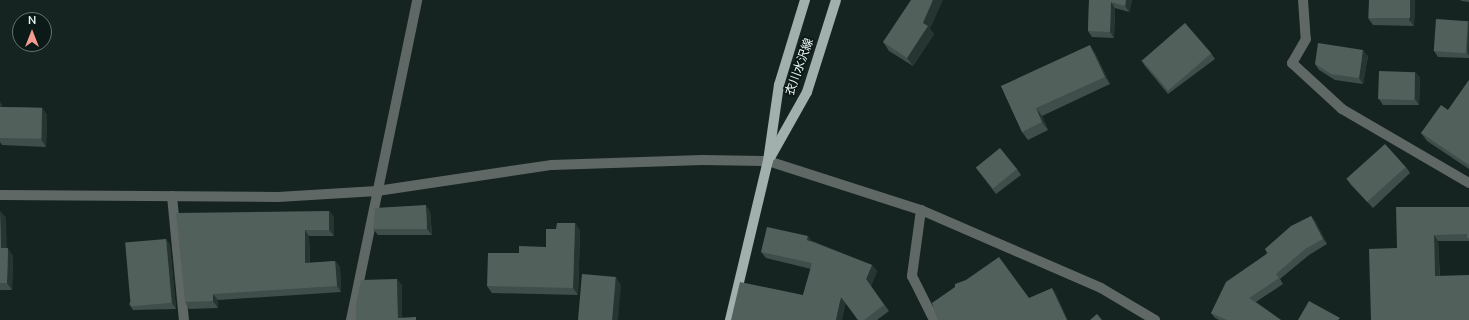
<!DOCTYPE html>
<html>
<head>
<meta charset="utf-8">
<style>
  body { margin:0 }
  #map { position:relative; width:1469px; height:320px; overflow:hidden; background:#152420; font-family:"Nunito Sans","Noto Sans JP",sans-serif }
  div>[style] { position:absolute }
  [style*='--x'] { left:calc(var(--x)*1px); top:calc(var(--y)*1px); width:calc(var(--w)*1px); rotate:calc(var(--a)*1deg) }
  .minor>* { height:10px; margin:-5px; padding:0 5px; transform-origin:5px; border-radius:5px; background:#606866 }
  .major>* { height:10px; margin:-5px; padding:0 5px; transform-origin:5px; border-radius:5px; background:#a1b0ac }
  .wall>* { inset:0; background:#3f4e4a }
  .shaded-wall>* { inset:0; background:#263531 }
  .building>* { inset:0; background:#52605c; transform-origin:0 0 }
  span { translate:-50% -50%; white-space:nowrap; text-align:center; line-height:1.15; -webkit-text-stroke:3.5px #0c1a17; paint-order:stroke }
  .street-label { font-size:12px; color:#edf7f4 }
  .north { position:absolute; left:12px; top:12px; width:40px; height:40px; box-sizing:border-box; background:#0c1a17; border:1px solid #66726f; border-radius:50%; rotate:0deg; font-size:11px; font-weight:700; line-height:16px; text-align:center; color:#edf7f4 }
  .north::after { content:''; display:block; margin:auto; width:14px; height:18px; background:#f59c91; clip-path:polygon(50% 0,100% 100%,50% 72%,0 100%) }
</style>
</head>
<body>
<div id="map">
  <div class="minor">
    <i style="--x:1303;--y:0;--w:39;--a:86"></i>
    <i style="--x:1306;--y:39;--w:28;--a:120"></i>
    <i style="--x:1292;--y:63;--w:68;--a:42.6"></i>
    <i style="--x:1342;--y:109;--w:147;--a:30.2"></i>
    <i style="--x:0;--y:195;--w:278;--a:0.4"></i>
    <i style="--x:278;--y:197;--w:99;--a:-3.5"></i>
    <i style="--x:377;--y:191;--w:177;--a:-8.5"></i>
    <i style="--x:552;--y:165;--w:150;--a:-1.9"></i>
    <i style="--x:702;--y:160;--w:66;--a:0.9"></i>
    <i style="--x:768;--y:161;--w:161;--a:17.8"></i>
    <i style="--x:921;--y:210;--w:196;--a:23.4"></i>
    <i style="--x:1101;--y:288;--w:63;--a:30.7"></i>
    <i style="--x:172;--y:196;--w:125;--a:84.5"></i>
    <i style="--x:921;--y:210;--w:67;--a:97.8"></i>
    <i style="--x:912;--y:276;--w:49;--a:63.4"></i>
    <i style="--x:351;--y:320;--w:327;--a:-78.3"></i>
  </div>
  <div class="major">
    <i style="--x:771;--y:156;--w:73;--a:-60.6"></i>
    <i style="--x:807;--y:92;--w:96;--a:-72.5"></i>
    <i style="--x:730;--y:320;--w:163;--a:-76.6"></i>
    <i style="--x:768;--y:161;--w:77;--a:-81.8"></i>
    <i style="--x:779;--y:85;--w:89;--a:-73"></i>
  </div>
  <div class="wall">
    <i style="clip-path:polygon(1089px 0,1132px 0,1129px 12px,1115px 8px,1114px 38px,1092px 37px,1088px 31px)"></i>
    <i style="clip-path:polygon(1369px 0,1415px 0,1414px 26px,1373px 25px,1368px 18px)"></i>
    <i style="clip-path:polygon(1460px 0,1469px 0,1469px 2px,1462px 1px)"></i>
    <i style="clip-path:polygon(1468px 21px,1469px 22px,1469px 58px,1438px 57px,1434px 51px)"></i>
    <i style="clip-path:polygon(930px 29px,934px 34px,913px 66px,889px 51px,883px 42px)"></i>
    <i style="clip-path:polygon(1095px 53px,1110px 84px,1042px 116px,1048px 130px,1028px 140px,1022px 132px,1001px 86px)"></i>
    <i style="clip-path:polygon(1211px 53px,1215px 59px,1168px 94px,1145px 66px,1141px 60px)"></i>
    <i style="clip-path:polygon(1368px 56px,1363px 84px,1335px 80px,1319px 70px,1315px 64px)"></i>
    <i style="clip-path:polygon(1415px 72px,1420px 78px,1419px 105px,1383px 105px,1379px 99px)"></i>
    <i style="clip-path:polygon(1469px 80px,1469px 169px,1427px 141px,1421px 133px,1448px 110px)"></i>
    <i style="clip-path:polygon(0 102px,2px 105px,2px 107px,42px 108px,47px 115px,46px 147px,2px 145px,0 142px)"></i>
    <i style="clip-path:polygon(1406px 167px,1410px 173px,1373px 208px,1351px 185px,1347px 179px)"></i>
    <i style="clip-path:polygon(976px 168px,1017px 169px,1021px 175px,996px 194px)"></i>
    <i style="clip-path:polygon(1469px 207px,1469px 241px,1438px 241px,1440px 276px,1469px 320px,1397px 248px)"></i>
    <i style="clip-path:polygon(0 211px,6px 218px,6px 248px,13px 256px,12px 290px,0 290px)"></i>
    <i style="clip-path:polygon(329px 211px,334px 217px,334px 236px,309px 236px,310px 263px,335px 261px,340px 267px,341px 292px,218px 300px,218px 308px,189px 309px,185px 302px)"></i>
    <i style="clip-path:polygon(430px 211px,432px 235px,378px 235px,373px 229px)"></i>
    <i style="clip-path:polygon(1311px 216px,1315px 221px,1327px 244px,1309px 255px,1280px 279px,1283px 284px,1256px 302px,1281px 320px,1219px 320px,1215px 318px,1211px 313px,1267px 253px,1265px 249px)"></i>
    <i style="clip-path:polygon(575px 223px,580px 231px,578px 295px,492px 293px,487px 286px,519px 253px,546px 247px,556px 229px)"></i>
    <i style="clip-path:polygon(166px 239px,170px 245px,176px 309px,133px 310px,129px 304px)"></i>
    <i style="clip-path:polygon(812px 241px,872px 265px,877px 271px,871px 286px,889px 311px,877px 320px,858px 320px,846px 303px,803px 295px,811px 269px,766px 258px,761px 252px)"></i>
  </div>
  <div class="shaded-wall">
    <i style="clip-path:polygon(933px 0,943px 0,930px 29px,934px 34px,913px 66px,907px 58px)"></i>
    <i style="clip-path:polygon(1126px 0,1132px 0,1129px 12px,1125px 6px)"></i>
    <i style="clip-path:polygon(1410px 0,1415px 0,1414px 26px,1409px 20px)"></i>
    <i style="clip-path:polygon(1111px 2px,1115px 8px,1114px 38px,1110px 32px)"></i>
    <i style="clip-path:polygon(1468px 21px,1469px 22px,1469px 56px,1467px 52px)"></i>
    <i style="clip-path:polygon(1090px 45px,1095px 53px,1110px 84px,1105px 77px)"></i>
    <i style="clip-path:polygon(1363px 50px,1368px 56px,1363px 84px,1359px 78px)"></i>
    <i style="clip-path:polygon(1415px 72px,1420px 78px,1419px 105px,1415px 99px)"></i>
    <i style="clip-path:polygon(0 102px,2px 105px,2px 114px,0 112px)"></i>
    <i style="clip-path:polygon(42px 108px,47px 115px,46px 147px,41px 139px)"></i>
    <i style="clip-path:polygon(1036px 108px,1042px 116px,1048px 130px,1042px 122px)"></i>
    <i style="clip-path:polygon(426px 205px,430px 211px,432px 235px,427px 229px)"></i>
    <i style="clip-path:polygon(0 211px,6px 218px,7px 256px,1px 248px)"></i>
    <i style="clip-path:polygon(329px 211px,334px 217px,334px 236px,329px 230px)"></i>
    <i style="clip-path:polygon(1311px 216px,1315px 221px,1327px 244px,1323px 239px)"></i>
    <i style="clip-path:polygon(575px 223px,580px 231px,578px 295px,573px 288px)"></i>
    <i style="clip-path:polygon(305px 230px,309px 236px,310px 269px,305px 263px)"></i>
    <i style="clip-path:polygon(1434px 235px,1438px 241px,1440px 283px,1435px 276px)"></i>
    <i style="clip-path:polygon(808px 236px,813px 242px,807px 240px)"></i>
    <i style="clip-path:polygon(166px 239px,170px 245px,176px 309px,172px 303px)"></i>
    <i style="clip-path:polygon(8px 248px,13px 256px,12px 290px,7px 283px)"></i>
    <i style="clip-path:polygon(335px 261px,340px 267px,341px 292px,337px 286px)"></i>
    <i style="clip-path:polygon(872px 265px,877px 271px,871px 286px,866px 279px)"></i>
    <i style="clip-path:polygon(616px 277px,621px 285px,618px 320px,611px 320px)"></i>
    <i style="clip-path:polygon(397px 279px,402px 285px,402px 320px,398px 318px)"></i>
    <i style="clip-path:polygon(1052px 288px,1056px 294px,1068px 320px,1067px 320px)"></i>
    <i style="clip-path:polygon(213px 294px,218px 300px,218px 308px,213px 301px)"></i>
    <i style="clip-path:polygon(841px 297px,846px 303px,842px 320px,836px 320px)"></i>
  </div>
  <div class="building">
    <i style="clip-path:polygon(911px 0,933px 0,923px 23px,928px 26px,907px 58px,883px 42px)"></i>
    <i style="clip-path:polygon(1089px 0,1126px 0,1125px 6px,1111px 2px,1110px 32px,1088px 31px)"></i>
    <i style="left:1369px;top:0;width:41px;height:18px"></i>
    <i style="left:1436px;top:19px;width:32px;height:32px;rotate:4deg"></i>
    <i style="left:1185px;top:23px;width:40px;height:57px;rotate:49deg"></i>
    <i style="clip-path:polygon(1318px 43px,1363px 50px,1359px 78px,1331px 74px,1315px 64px)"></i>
    <i style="clip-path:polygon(1090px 45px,1105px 77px,1036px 108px,1042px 122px,1022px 132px,1001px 86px)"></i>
    <i style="left:1379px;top:71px;width:36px;height:28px;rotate:2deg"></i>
    <i style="clip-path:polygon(1469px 80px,1469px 165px,1421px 133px,1441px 105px,1448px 110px)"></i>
    <i style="left:0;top:107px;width:42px;height:31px;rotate:1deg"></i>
    <i style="left:1385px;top:144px;width:31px;height:52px;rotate:48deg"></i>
    <i style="left:1000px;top:148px;width:27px;height:31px;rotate:51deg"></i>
    <i style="clip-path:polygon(426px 205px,427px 229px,373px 229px,375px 208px)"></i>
    <i style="clip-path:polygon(1396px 207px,1469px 207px,1469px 238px,1467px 238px,1467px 234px,1434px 235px,1435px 276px,1469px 275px,1469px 320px,1371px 320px,1369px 249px,1397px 248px)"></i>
    <i style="clip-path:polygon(0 211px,1px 248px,8px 248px,7px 283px,0 283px)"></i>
    <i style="clip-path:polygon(329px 211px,329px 230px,305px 230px,305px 263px,335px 261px,337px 286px,213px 294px,213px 301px,185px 302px,176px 213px)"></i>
    <i style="clip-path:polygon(1311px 216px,1323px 239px,1305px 249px,1276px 274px,1279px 278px,1249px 298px,1281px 320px,1227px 320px,1211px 313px,1226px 282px,1268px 253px,1265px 249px,1291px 226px)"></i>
    <i style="clip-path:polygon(557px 223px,575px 223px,573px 288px,487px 286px,488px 253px,519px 253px,519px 246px,546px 247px,546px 229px,556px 229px)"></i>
    <i style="clip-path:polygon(767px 227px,808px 236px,807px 240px,872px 265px,866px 279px,884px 305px,864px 320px,858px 320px,841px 297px,836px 320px,731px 320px,740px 282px,803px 295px,812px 263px,761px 252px)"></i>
    <i style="left:166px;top:239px;width:64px;height:41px;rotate:85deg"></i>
    <i style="clip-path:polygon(999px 257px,1029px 298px,1052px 288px,1067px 320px,938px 320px,936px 316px,932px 303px,955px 287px,955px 284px,966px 280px)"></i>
    <i style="left:582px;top:274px;width:34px;height:46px;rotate:5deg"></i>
    <i style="clip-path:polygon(397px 279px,398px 318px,416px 317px,416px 320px,356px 320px,356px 304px,361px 280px)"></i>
    <i style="clip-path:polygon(1309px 301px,1340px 318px,1338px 320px,1298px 320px)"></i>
    <i style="clip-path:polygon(1097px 314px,1102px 320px,1090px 320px)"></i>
  </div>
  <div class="street-label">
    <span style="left:800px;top:67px;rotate:-70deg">衣川水沢線</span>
  </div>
  <div class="north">N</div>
</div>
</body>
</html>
